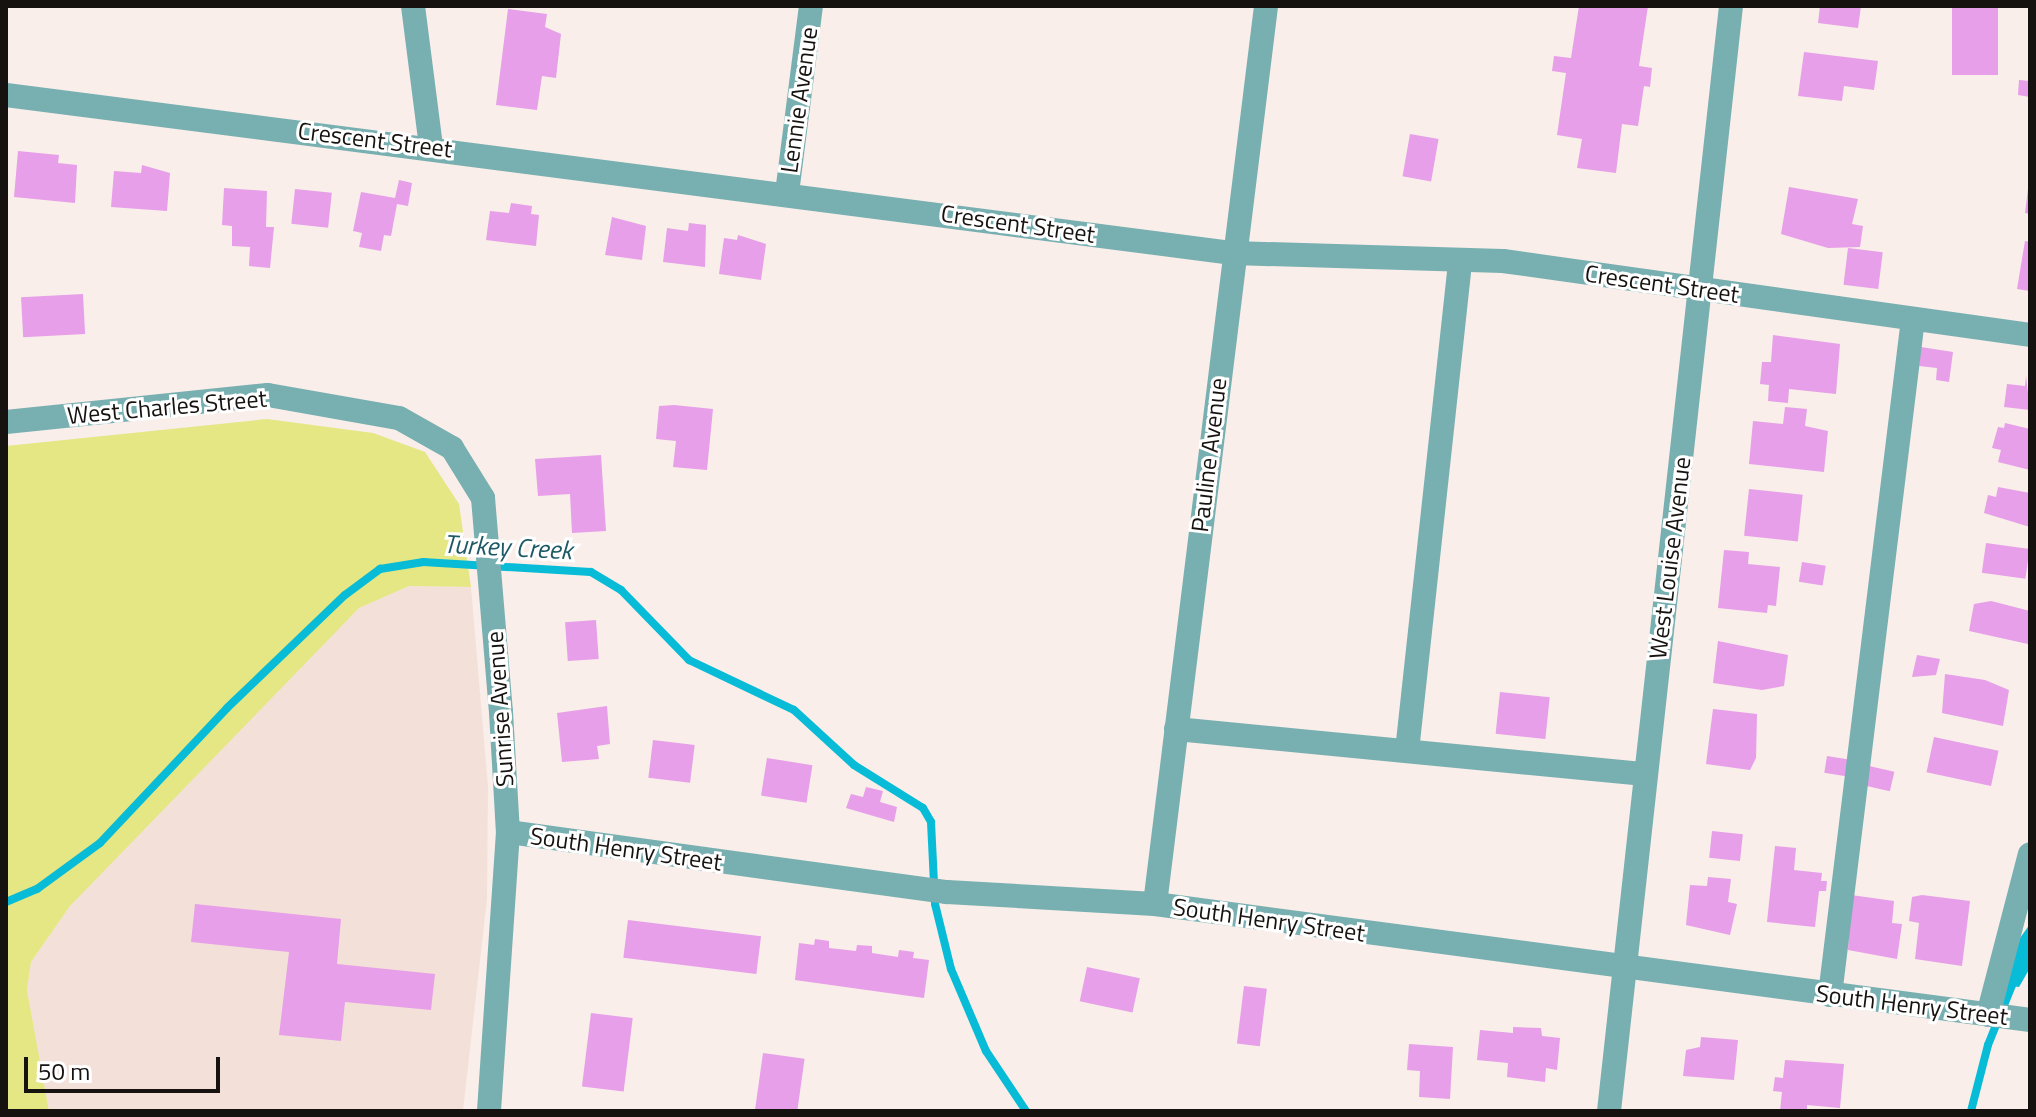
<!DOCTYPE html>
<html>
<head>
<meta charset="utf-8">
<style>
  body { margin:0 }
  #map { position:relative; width:2036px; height:1117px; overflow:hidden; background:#f9eee9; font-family:"Titillium Web",sans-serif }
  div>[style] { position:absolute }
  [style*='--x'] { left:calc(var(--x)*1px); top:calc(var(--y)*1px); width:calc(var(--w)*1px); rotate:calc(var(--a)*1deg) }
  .built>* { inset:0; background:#f3e1d9 }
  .green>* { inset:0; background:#e4e784 }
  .water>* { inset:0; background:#08bcd7 }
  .stream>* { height:8px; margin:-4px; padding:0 4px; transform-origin:4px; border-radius:4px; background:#08bcd7 }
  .building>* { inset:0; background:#e69fe8; transform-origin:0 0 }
  .minor>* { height:24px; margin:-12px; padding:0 12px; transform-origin:12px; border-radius:12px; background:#78afb1 }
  span { translate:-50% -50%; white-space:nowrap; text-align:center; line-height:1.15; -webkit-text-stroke:6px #fff; paint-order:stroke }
  .street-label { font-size:24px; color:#151210 }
  .water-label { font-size:26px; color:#1d5964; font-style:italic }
  .frame { position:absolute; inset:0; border:8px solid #151210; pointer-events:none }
  .scale { position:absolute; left:24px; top:1057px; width:196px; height:36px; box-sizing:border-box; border:4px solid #151210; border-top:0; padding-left:10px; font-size:24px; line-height:28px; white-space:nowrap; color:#151210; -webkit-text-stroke:6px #fff; paint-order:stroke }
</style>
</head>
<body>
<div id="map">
  <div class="built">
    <i style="clip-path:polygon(409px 586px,471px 587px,488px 787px,487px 899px,463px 1111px,49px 1111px,27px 990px,31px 962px,70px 906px,128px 841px,359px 608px)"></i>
  </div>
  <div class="green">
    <i style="clip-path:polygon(267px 419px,373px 433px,425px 452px,459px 504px,471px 587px,409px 586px,359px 608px,70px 906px,31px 962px,27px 990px,49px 1111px,6px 1111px,6px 446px)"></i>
  </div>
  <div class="water">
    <i style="clip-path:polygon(2030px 924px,2030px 968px,2019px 987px,2004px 985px,2015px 945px)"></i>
  </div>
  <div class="stream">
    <i style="--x:6;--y:902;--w:34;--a:-23"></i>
    <i style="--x:37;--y:889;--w:78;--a:-36.1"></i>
    <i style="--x:100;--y:843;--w:185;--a:-46.7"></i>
    <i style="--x:227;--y:708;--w:163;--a:-43.8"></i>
    <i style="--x:345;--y:595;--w:44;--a:-36.6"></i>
    <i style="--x:380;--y:569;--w:44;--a:-9.2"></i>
    <i style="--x:423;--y:562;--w:168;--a:3.4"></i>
    <i style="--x:591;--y:572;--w:35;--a:31"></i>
    <i style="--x:621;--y:590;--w:98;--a:45.8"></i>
    <i style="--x:689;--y:660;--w:116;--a:25.5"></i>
    <i style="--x:794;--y:710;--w:81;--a:42.5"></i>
    <i style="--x:854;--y:765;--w:81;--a:31.9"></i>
    <i style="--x:923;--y:808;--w:16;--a:60"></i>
    <i style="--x:931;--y:822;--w:82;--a:87.2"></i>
    <i style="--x:935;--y:904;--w:67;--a:76.2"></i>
    <i style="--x:951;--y:969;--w:89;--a:66.9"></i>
    <i style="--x:986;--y:1051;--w:72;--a:56.3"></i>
    <i style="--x:1971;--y:1111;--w:68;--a:-75.6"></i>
    <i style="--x:1988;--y:1045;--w:72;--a:-68.1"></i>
  </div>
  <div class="building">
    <i style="clip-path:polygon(1579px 6px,1648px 6px,1639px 66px,1652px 68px,1650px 87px,1644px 86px,1638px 126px,1622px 124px,1616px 173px,1577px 168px,1582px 139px,1557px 135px,1566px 73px,1552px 71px,1554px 56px,1571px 58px)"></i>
    <i style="clip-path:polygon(1820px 6px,1861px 6px,1858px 28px,1818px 23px)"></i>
    <i style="left:1952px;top:6px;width:46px;height:69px"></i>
    <i style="clip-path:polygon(508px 9px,547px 14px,545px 27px,561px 34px,556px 78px,542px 76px,537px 110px,496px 105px)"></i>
    <i style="clip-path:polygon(1804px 52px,1878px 61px,1874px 90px,1844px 86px,1842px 101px,1798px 96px)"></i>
    <i style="clip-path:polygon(2019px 80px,2030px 81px,2030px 97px,2018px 95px)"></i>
    <i style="left:1410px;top:134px;width:29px;height:43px;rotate:10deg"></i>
    <i style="clip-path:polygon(18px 151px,59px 155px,58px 163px,77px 165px,75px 203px,14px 197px)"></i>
    <i style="clip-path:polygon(142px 165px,170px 173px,167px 211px,111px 207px,114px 171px,141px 173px)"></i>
    <i style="clip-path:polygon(399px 180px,412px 183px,408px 206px,397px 204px,391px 236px,384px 235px,381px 251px,359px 247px,362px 233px,353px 231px,361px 192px,395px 198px)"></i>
    <i style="clip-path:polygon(1789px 187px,1858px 199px,1852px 224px,1863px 226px,1860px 247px,1828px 248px,1781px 234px)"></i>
    <i style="clip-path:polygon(224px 188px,267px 191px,266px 227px,274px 227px,270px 268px,249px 266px,250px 247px,232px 246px,232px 226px,222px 225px)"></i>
    <i style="left:295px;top:189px;width:37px;height:35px;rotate:6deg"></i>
    <i style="clip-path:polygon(2028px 189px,2030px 189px,2030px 214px,2025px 213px)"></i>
    <i style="clip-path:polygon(511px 203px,532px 206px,531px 214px,539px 215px,536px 246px,486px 240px,490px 211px,509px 213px)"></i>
    <i style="clip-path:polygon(612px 217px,646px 226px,642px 260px,605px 255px)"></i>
    <i style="clip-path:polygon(689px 223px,706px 225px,705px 267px,663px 262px,667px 228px,688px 231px)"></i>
    <i style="clip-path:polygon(738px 235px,766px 244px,761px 280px,719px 274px,724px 238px,737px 240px)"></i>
    <i style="clip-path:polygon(2025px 241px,2030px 242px,2030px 291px,2017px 289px)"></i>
    <i style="left:1848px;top:248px;width:35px;height:37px;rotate:7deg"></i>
    <i style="left:83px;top:294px;width:40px;height:62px;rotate:87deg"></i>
    <i style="clip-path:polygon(1773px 335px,1840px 344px,1836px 394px,1789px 389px,1788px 403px,1768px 401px,1769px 385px,1760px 384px,1762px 362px,1771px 362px)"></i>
    <i style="clip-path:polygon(1921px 347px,1953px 352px,1949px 382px,1936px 380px,1937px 368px,1919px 366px)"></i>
    <i style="clip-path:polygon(2026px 376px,2030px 410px,2004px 407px,2007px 384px,2025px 386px)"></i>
    <i style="clip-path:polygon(674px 405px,713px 409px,707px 470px,673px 467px,676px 441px,656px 439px,659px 406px)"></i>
    <i style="clip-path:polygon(1785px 407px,1807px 409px,1805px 426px,1828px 431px,1824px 472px,1749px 464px,1753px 421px,1783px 424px)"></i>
    <i style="clip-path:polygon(2005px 423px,2030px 429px,2030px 470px,1998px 462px,2001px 450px,1992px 448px,1998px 427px,2004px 428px)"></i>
    <i style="clip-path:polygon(601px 455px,606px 531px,572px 533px,570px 494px,538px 496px,535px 459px)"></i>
    <i style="clip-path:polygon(1998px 487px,2030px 493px,2030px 527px,1984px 513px,1988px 495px,1996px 497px)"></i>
    <i style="left:1749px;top:489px;width:54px;height:47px;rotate:6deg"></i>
    <i style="left:1986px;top:543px;width:44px;height:30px;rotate:8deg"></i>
    <i style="clip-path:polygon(1724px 550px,1749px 552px,1748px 564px,1780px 567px,1776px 606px,1768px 605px,1767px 613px,1718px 608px)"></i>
    <i style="left:1802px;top:562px;width:24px;height:20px;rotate:9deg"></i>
    <i style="clip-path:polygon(1991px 601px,2030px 611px,2028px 644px,1969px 631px,1974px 604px)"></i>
    <i style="left:596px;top:620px;width:39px;height:31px;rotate:86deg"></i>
    <i style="clip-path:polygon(1718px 641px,1788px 655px,1784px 686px,1762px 690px,1713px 683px)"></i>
    <i style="clip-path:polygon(1917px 655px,1940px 659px,1936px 675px,1912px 677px)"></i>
    <i style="clip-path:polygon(1945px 674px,1985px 680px,2009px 690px,2003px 726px,1942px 713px)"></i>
    <i style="left:1500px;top:692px;width:50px;height:42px;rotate:6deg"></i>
    <i style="clip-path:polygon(607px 706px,610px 744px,597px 746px,599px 759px,562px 762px,557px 713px)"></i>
    <i style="clip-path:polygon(1713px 709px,1757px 714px,1756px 758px,1750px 770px,1706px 764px)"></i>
    <i style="left:1934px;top:737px;width:66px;height:36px;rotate:12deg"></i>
    <i style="left:653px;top:740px;width:42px;height:38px;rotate:7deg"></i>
    <i style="left:1827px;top:756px;width:25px;height:17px;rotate:9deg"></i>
    <i style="left:767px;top:758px;width:46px;height:38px;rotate:9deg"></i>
    <i style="left:1869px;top:766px;width:26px;height:20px;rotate:13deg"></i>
    <i style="clip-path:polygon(866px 787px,883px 791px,880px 802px,897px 807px,894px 822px,846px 808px,851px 794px,863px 797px)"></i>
    <i style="left:1712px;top:831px;width:31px;height:27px;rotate:6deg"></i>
    <i style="clip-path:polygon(1775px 846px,1796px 848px,1794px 870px,1822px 873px,1821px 881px,1827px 881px,1826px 891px,1819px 891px,1815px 927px,1767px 922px)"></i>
    <i style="clip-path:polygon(1708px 877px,1731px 879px,1728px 902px,1737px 904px,1730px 935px,1686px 925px,1690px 885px,1707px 886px)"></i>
    <i style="clip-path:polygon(1851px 895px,1894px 901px,1892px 923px,1902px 924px,1897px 959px,1848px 950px)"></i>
    <i style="clip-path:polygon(1922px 895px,1970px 901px,1962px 966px,1915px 959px,1919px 923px,1909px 921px,1912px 897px)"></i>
    <i style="clip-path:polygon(195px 904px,341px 919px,337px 964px,435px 974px,431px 1010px,345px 1002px,341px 1041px,279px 1035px,289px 952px,191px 942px)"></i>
    <i style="left:628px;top:920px;width:134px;height:38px;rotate:7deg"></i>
    <i style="clip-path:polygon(815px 939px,829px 941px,829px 948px,856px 951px,857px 945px,872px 946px,872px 953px,898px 957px,899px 950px,914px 952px,913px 958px,929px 960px,924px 998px,795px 980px,799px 943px,814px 945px)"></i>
    <i style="left:1087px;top:967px;width:54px;height:35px;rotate:12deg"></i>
    <i style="left:1244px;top:986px;width:23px;height:58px;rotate:7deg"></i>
    <i style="left:591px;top:1013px;width:42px;height:74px;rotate:7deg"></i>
    <i style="clip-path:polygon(1513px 1027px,1541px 1028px,1542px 1036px,1560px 1038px,1557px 1070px,1546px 1068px,1545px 1082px,1507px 1077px,1508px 1063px,1477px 1060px,1480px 1030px,1513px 1033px)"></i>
    <i style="clip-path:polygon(1701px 1037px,1738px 1040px,1734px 1080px,1683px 1076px,1686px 1050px,1700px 1047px)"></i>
    <i style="clip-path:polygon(1409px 1044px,1453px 1047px,1450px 1099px,1419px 1097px,1420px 1071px,1407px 1070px)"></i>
    <i style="left:763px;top:1053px;width:42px;height:59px;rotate:8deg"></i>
    <i style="clip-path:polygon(1785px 1060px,1844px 1064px,1840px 1108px,1807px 1105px,1807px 1111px,1780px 1111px,1782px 1092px,1773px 1091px,1775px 1077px,1783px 1078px)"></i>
  </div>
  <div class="minor">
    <i style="--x:413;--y:6;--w:141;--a:82.7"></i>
    <i style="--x:6;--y:95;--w:1237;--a:7.34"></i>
    <i style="--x:1233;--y:253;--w:270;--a:1.7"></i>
    <i style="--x:1503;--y:261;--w:532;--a:7.99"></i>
    <i style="--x:787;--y:193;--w:189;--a:-82.7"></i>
    <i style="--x:6;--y:422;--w:263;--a:-5.9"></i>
    <i style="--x:268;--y:395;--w:133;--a:10"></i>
    <i style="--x:399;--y:418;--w:61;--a:29.5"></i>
    <i style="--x:452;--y:448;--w:59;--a:58.2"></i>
    <i style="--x:483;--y:498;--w:215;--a:85.2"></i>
    <i style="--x:501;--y:712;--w:120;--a:86.7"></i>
    <i style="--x:508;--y:832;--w:280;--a:93.9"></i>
    <i style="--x:1176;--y:729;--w:471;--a:5.5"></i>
    <i style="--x:1407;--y:751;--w:494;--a:-83.8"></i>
    <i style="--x:508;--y:832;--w:443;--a:7.8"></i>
    <i style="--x:947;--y:892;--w:208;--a:3.3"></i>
    <i style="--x:1155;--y:904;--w:883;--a:7.55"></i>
    <i style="--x:1155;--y:904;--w:905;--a:-82.95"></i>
    <i style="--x:1830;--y:995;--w:681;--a:-83"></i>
    <i style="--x:1988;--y:1015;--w:166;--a:-75.4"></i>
    <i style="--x:1609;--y:1111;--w:1112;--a:-83.7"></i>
  </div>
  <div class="street-label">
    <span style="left:799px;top:100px;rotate:-82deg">Lennie Avenue</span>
    <span style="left:375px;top:140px;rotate:7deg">Crescent Street</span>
    <span style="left:1018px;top:224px;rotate:8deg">Crescent Street</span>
    <span style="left:1662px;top:284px;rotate:8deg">Crescent Street</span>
    <span style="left:167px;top:407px;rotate:-5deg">West Charles Street</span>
    <span style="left:1209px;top:455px;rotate:-83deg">Pauline Avenue</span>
    <span style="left:1670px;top:558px;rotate:-83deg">West Louise Avenue</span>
    <span style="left:500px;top:709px;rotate:-94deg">Sunrise Avenue</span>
    <span style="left:626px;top:849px;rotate:8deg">South Henry Street</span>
    <span style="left:1269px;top:920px;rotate:8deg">South Henry Street</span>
    <span style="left:1912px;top:1005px;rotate:7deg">South Henry Street</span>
  </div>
  <div class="water-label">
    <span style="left:508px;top:547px;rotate:3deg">Turkey Creek</span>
  </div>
  <div class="frame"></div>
  <div class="scale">50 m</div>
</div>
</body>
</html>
